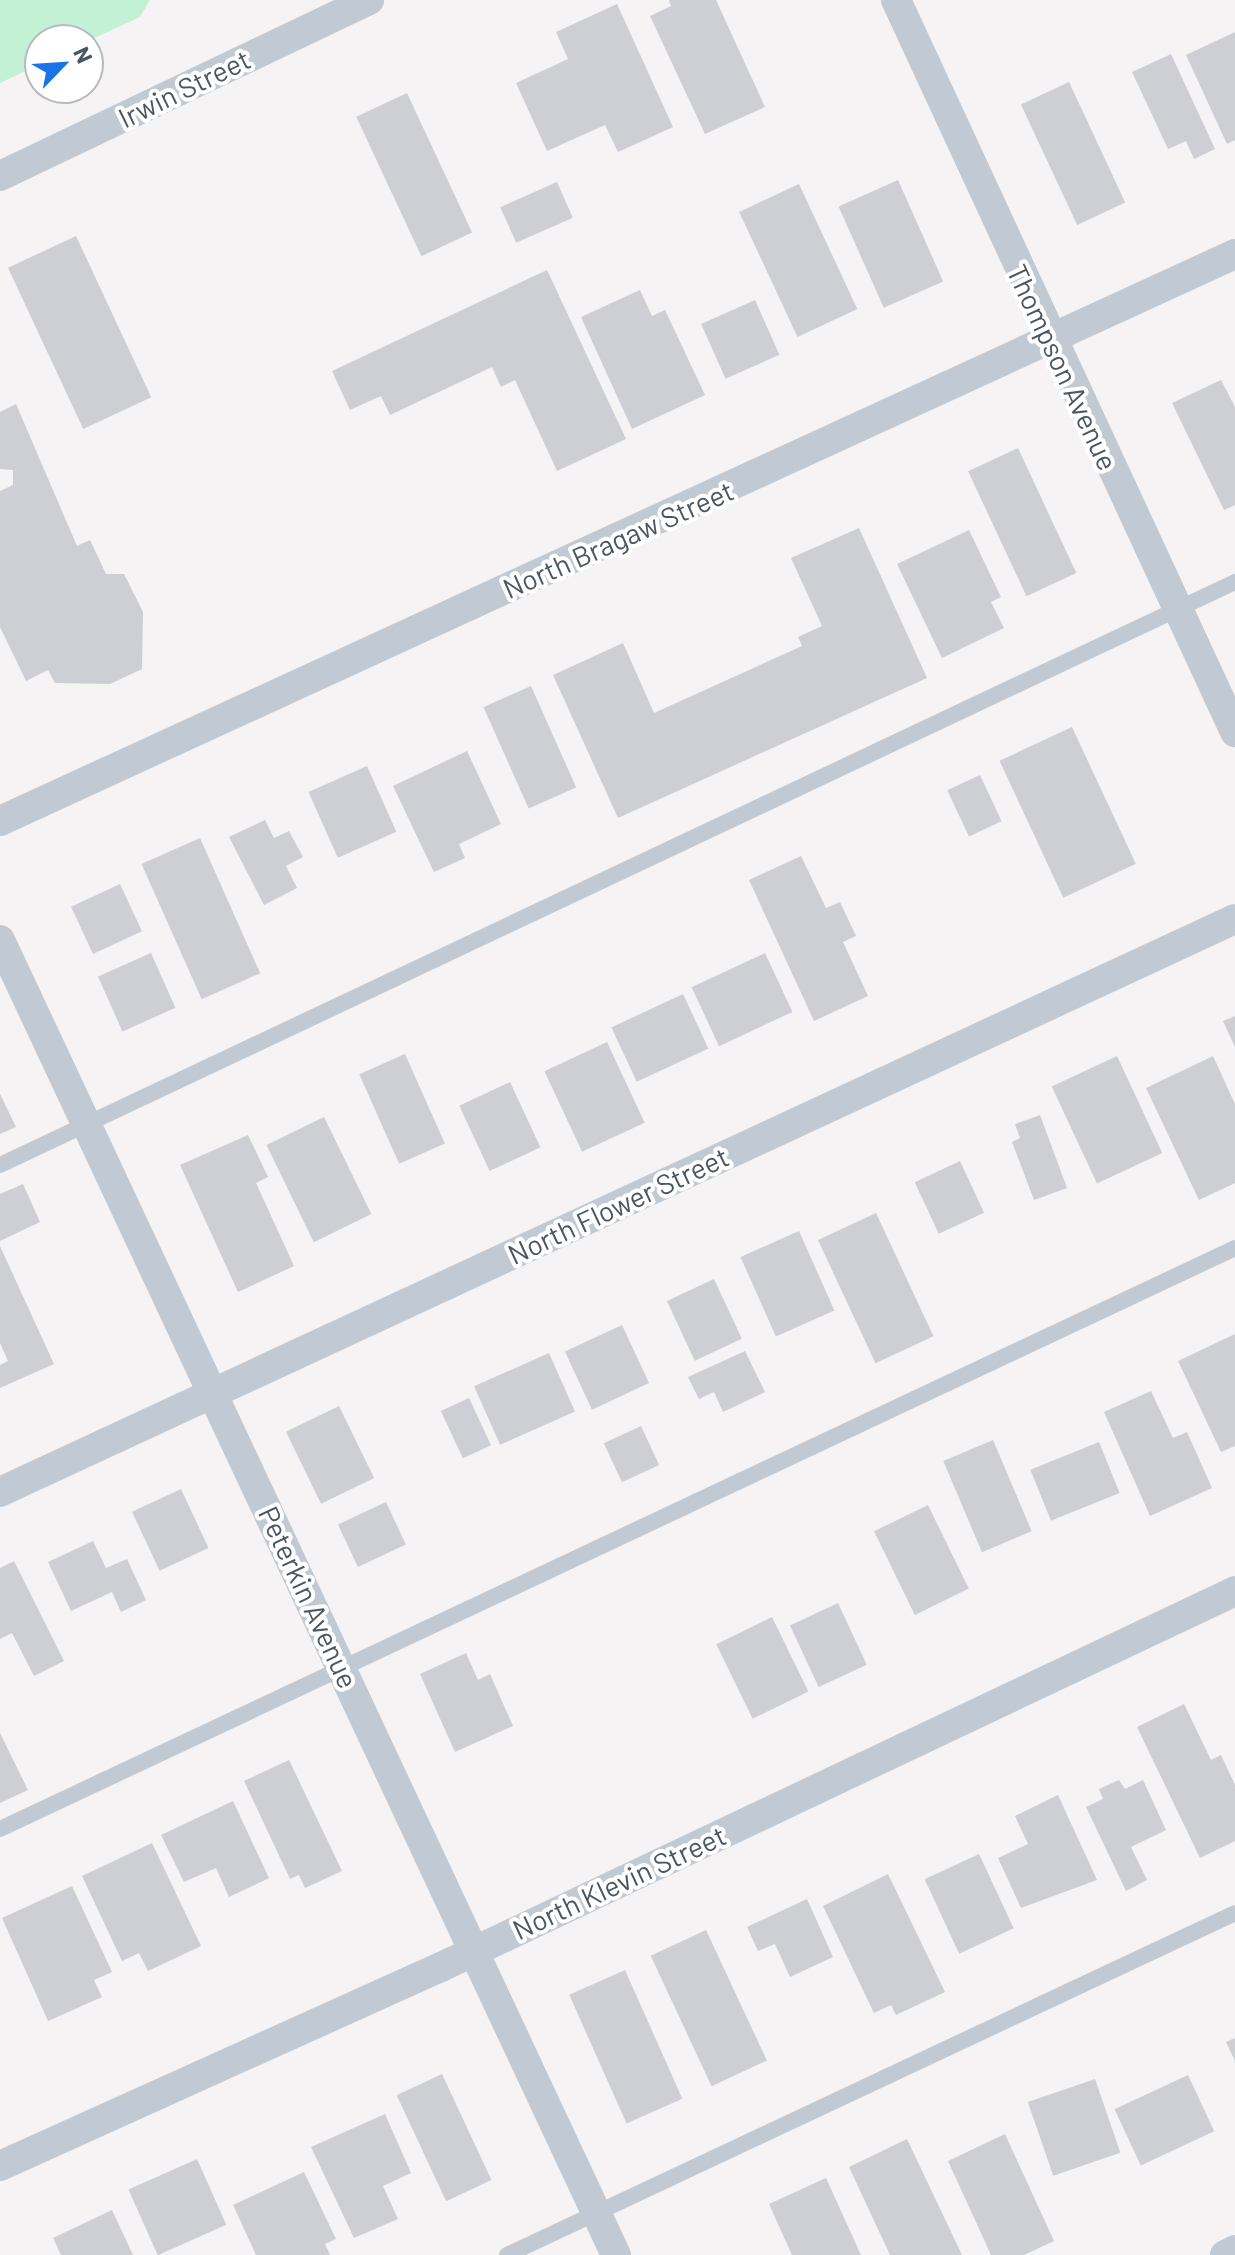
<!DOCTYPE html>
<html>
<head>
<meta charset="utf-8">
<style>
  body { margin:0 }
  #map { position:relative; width:1235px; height:2255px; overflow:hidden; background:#f5f3f3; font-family:Barlow,sans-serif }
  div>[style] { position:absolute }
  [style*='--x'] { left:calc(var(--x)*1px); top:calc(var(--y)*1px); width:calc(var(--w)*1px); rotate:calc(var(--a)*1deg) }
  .green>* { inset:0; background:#c3f1d5 }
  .building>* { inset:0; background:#cdcfd5; transform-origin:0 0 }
  .service>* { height:16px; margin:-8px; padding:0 8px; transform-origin:8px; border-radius:8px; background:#c1cad2 }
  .minor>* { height:30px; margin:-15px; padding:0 15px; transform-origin:15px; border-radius:15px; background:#c1cad2 }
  span { translate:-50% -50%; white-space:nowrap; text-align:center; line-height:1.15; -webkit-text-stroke:8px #fff; paint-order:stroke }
  .street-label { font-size:28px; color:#4a5661 }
  .north { position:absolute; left:24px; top:24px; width:80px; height:80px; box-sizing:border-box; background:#fff; border:2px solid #b7bbc0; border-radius:50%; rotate:65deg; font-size:22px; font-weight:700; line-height:32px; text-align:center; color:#4a5661 }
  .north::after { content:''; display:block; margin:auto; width:28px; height:36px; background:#1a73e8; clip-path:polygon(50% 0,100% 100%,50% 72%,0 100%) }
</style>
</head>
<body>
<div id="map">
  <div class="green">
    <i style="clip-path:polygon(0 0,150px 0,140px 17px,88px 41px,40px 40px,40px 64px,0 83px)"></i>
  </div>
  <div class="building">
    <i style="clip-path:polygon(669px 0,716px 0,765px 107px,705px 134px,650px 16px,671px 6px)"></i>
    <i style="clip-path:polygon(617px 4px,673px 127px,618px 152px,605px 125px,547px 151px,516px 83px,568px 59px,556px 32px)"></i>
    <i style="clip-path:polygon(1235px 32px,1235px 140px,1227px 144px,1186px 55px)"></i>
    <i style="clip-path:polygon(1171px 54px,1215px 149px,1194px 159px,1186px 141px,1168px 149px,1132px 72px)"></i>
    <i style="left:1069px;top:82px;width:133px;height:53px;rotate:65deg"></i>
    <i style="left:407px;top:93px;width:154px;height:56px;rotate:65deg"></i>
    <i style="left:898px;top:180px;width:111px;height:65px;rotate:66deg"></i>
    <i style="left:557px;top:182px;width:39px;height:62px;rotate:66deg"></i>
    <i style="left:799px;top:184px;width:138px;height:66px;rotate:65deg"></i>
    <i style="left:76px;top:236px;width:178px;height:75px;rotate:65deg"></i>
    <i style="clip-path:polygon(547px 270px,626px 439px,557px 471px,515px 380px,501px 387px,492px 367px,390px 415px,381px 396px,350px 410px,332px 371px)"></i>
    <i style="clip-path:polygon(640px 290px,652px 316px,665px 310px,705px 395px,632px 429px,581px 317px)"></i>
    <i style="left:755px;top:300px;width:60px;height:59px;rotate:66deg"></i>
    <i style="clip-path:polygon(1221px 380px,1235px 407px,1235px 505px,1224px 510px,1172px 403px)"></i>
    <i style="clip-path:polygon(16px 404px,77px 546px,90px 540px,106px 574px,124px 574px,143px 612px,142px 669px,110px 684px,55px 683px,48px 670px,26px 681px,0 627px,0 491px,13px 485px,13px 470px,0 469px,0 412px)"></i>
    <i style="left:1018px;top:448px;width:138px;height:55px;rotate:65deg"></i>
    <i style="clip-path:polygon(859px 528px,927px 678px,618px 818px,553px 675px,623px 643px,654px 713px,802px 646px,798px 637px,822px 626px,791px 558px)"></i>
    <i style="clip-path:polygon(969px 530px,1001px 597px,991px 602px,1004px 628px,942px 658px,897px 564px)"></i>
    <i style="left:531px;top:686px;width:111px;height:52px;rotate:66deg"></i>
    <i style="left:1072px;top:727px;width:151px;height:80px;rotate:65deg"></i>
    <i style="clip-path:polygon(467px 751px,501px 824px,459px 844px,465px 858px,434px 872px,393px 786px)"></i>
    <i style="left:367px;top:766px;width:72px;height:64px;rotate:66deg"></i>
    <i style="left:980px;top:775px;width:51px;height:36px;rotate:65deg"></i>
    <i style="clip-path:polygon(265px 820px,274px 838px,289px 831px,303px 857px,286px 866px,297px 888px,264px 905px,229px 837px)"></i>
    <i style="left:200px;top:838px;width:148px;height:64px;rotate:66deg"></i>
    <i style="clip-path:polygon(801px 856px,826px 908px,840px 902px,856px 936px,843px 942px,868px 996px,814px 1021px,749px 880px)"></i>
    <i style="left:120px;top:884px;width:52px;height:54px;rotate:65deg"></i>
    <i style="left:151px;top:953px;width:60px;height:58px;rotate:66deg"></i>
    <i style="left:765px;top:953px;width:65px;height:81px;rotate:65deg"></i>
    <i style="left:683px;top:994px;width:60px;height:79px;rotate:65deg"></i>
    <i style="clip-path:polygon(1235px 1016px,1235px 1047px,1223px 1021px)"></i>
    <i style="left:607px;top:1042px;width:89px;height:69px;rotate:65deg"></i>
    <i style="left:405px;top:1054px;width:98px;height:50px;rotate:66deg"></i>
    <i style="left:1117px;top:1056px;width:107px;height:72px;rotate:65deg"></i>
    <i style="clip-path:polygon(1213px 1056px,1235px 1104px,1235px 1183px,1199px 1200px,1146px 1088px)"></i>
    <i style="left:510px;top:1082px;width:72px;height:56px;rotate:65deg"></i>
    <i style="clip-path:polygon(0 1094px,16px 1127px,0 1134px)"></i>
    <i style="clip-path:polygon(1040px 1115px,1067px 1188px,1034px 1200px,1012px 1142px,1020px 1138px,1015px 1124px)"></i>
    <i style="left:324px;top:1117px;width:108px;height:64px;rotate:64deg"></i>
    <i style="clip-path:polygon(248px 1135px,268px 1177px,256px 1183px,294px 1266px,238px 1292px,180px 1165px)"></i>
    <i style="left:960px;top:1161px;width:57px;height:50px;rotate:65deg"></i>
    <i style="clip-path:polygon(23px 1184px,40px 1222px,0 1241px,0 1194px)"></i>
    <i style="left:876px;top:1213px;width:136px;height:64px;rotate:65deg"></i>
    <i style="left:799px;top:1231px;width:87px;height:64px;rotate:66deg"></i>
    <i style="clip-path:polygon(0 1246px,54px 1364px,0 1388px,0 1365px,8px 1361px,0 1343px)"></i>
    <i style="left:714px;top:1279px;width:66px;height:52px;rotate:65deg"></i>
    <i style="left:622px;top:1325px;width:64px;height:63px;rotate:65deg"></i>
    <i style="clip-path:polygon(1235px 1334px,1235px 1446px,1221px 1452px,1178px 1361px)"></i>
    <i style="clip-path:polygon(745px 1351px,765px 1392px,723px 1412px,714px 1392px,699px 1399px,688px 1377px)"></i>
    <i style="left:549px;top:1353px;width:64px;height:82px;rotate:66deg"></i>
    <i style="clip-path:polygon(1151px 1391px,1173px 1438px,1187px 1432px,1212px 1488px,1150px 1516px,1104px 1412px)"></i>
    <i style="left:469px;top:1398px;width:52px;height:31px;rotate:65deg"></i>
    <i style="left:339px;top:1406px;width:80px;height:59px;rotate:64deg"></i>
    <i style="left:641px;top:1426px;width:43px;height:41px;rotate:65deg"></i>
    <i style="left:993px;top:1440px;width:99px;height:54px;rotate:67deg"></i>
    <i style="left:1099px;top:1442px;width:55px;height:74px;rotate:68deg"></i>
    <i style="left:181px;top:1489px;width:65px;height:54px;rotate:65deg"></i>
    <i style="left:386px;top:1502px;width:47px;height:53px;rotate:65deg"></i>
    <i style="left:928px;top:1505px;width:93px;height:60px;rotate:64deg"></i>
    <i style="clip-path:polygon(93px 1541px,106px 1568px,127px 1559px,146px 1600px,121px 1612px,112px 1592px,71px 1611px,48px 1562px)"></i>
    <i style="clip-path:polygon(14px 1561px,64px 1661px,34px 1676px,12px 1633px,0 1639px,0 1568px)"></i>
    <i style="left:838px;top:1603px;width:68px;height:53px;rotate:65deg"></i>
    <i style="left:772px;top:1617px;width:83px;height:62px;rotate:64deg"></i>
    <i style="clip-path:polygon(466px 1653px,478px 1680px,490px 1674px,513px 1726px,455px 1752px,420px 1674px)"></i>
    <i style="clip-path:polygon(1184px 1704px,1211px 1760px,1221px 1755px,1235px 1785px,1235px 1841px,1200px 1858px,1137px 1727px)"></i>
    <i style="clip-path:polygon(0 1733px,28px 1790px,0 1803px)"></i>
    <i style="clip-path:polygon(289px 1760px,342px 1871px,305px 1888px,299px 1875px,290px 1879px,244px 1781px)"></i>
    <i style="clip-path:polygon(1119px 1780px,1125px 1789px,1143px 1780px,1166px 1830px,1131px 1847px,1147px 1880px,1126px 1891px,1086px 1807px,1103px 1799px,1099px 1789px)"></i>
    <i style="clip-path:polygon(1058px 1795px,1097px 1880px,1021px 1908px,998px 1858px,1028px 1844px,1015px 1816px)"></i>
    <i style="clip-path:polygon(233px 1801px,269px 1878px,229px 1897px,216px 1868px,184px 1882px,161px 1835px)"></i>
    <i style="clip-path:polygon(152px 1843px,201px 1946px,148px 1971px,139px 1953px,122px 1961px,82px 1876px)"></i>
    <i style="left:979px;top:1854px;width:82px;height:60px;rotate:65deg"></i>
    <i style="clip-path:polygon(888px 1874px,945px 1992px,896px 2015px,891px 2005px,874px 2013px,823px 1906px)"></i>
    <i style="clip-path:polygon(72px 1886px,112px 1972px,94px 1980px,102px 1997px,48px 2021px,2px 1918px)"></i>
    <i style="clip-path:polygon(807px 1899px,833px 1957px,790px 1977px,775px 1944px,758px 1951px,747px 1927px)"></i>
    <i style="left:706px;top:1930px;width:144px;height:61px;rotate:65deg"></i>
    <i style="left:625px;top:1970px;width:141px;height:61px;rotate:66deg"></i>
    <i style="clip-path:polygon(1235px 2038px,1235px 2061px,1226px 2042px)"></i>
    <i style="left:442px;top:2074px;width:117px;height:50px;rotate:65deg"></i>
    <i style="left:1188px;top:2075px;width:62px;height:81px;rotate:65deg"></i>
    <i style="left:1095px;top:2079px;width:78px;height:71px;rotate:71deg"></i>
    <i style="clip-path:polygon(385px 2114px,411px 2173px,383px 2186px,398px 2219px,354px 2238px,311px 2147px)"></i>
    <i style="clip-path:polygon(1005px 2134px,1054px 2241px,1024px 2255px,991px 2255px,948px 2161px)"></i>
    <i style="clip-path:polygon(907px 2139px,962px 2255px,890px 2255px,849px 2167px)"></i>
    <i style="left:197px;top:2159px;width:72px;height:75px;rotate:66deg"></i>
    <i style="clip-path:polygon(304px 2172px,336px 2239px,325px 2244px,330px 2255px,256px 2255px,233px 2205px)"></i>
    <i style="clip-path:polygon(826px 2178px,861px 2255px,792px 2255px,769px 2204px)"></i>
    <i style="clip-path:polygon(112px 2210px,133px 2255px,61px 2255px,53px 2238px)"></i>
  </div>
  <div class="service">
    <i style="--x:0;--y:1165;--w:1366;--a:-25.27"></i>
    <i style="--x:0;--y:1829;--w:1365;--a:-25.19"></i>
    <i style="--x:507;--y:2255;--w:804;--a:-25.16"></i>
  </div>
  <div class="minor">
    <i style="--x:896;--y:0;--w:807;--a:65.15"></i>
    <i style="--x:0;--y:176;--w:409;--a:-25.5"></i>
    <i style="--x:0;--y:821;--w:1359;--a:-24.66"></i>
    <i style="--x:0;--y:940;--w:1452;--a:64.9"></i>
    <i style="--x:0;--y:1492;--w:1361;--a:-24.89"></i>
    <i style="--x:0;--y:2166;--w:482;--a:-24.3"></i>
    <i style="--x:439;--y:1968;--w:881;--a:-25.34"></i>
    <i style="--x:1225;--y:2255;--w:11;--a:-27"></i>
  </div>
  <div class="street-label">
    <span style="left:184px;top:88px;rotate:-26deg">Irwin Street</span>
    <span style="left:1063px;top:367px;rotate:65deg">Thompson Avenue</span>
    <span style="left:618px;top:539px;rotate:-24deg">North Bragaw Street</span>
    <span style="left:618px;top:1205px;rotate:-25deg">North Flower Street</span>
    <span style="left:309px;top:1597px;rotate:65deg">Peterkin Avenue</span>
    <span style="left:619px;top:1882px;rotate:-25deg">North Klevin Street</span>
  </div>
  <div class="north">N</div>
</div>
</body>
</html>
